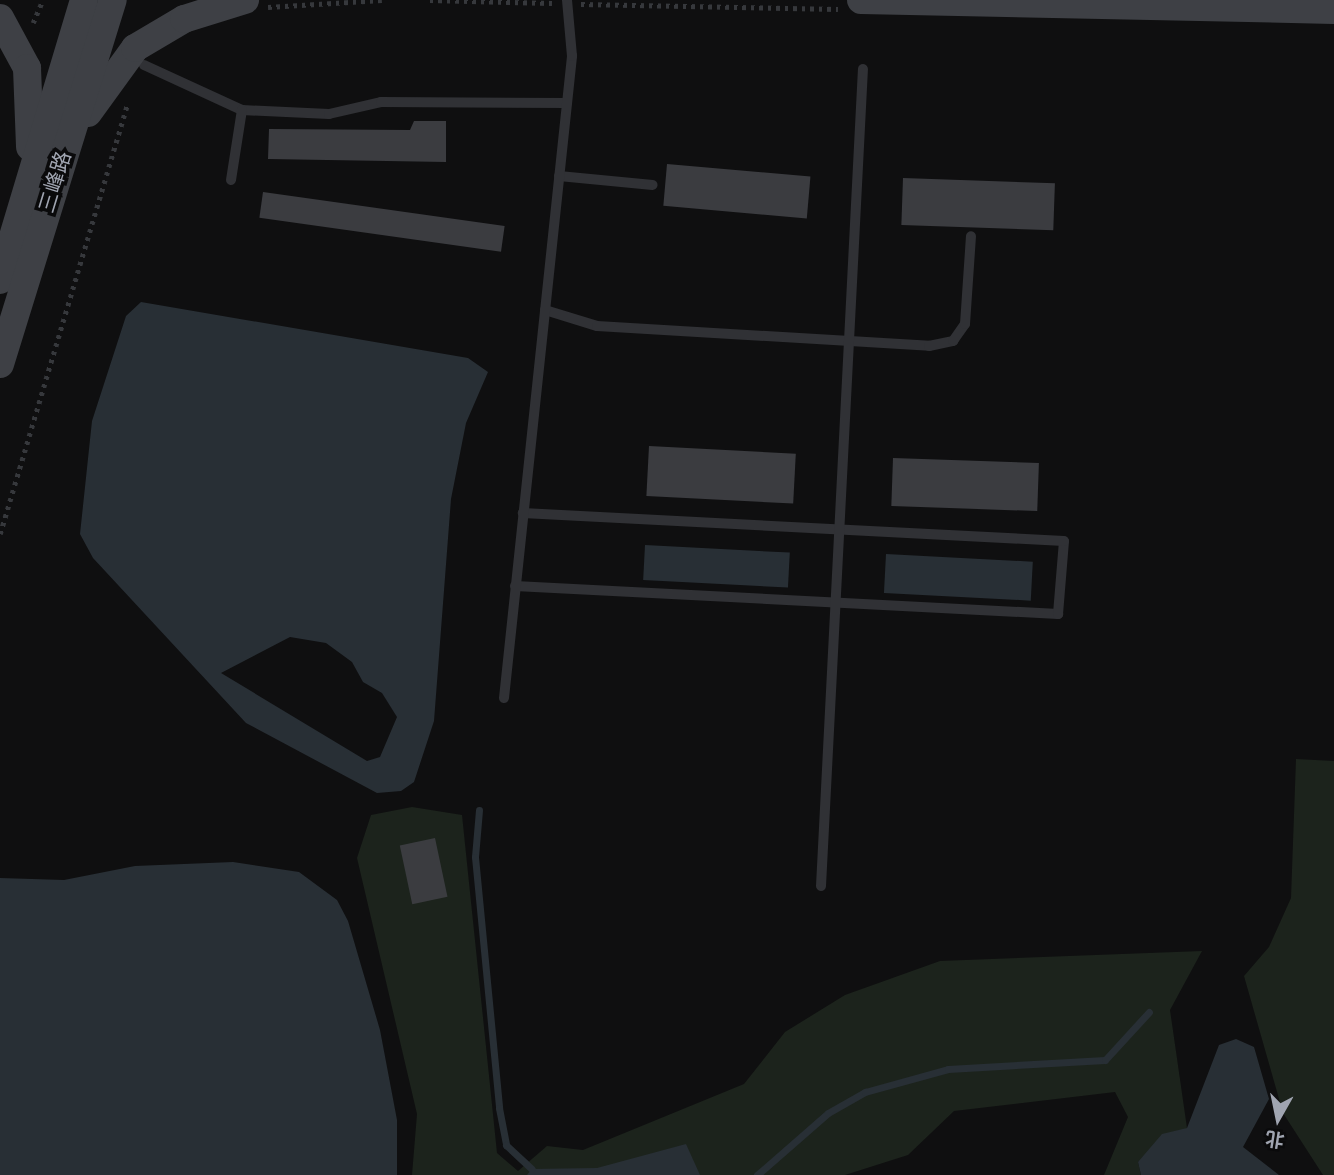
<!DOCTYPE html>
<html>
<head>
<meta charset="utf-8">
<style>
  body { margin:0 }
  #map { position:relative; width:1334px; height:1175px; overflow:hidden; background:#0f0f10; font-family:"PT Sans","Noto Sans SC",sans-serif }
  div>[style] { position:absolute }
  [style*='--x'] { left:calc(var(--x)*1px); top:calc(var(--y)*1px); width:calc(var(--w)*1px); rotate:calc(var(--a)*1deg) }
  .green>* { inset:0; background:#1c231c }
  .water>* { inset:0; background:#282f35; transform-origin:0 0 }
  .stream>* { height:7px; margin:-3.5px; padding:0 3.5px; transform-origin:3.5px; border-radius:3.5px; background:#282f35 }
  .building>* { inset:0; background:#3b3c40; transform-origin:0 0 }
  .path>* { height:4.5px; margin-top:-2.25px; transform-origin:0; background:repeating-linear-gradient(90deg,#36383c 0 3.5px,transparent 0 8.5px) }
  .lane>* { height:10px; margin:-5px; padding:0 5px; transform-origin:5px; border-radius:5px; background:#303135 }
  .secondary>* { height:28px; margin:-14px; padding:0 14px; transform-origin:14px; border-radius:14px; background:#3e4045 }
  span { translate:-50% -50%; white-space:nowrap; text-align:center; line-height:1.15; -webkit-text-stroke:7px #0a0a0b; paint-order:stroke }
  .street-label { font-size:21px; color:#a0a5b1 }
  .north { position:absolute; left:1243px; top:1084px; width:70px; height:70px; -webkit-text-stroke:5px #0a0a0b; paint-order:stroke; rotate:189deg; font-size:19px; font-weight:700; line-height:28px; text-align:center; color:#a0a5b1 }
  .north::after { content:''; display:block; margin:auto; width:24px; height:32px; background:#a0a5b1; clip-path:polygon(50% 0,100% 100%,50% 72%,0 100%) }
</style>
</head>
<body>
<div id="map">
  <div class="green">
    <i style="clip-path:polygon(1296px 759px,1334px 761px,1334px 1175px,1323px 1175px,1283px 1113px,1244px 976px,1269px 947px,1291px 898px)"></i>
    <i style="clip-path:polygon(412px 807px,462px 815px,497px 1153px,518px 1171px,547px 1146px,583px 1150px,744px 1084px,785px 1032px,845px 995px,940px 961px,1202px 951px,1170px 1010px,1187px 1128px,1138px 1162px,1141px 1175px,1104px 1175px,1128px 1117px,1115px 1092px,954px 1111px,908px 1155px,845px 1175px,412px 1175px,417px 1114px,357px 858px,371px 815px)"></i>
  </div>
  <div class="water">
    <i style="clip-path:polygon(evenodd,141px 302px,468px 358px,488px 372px,466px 423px,451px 499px,434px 721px,414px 782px,401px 791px,377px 793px,246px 723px,93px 558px,80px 534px,92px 421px,126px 316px,141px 302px,290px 637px,326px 643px,352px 662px,363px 682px,382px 693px,397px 717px,380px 757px,367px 761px,221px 673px,290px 637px)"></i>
    <i style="left:645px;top:545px;width:145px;height:35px;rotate:3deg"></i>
    <i style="left:886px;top:554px;width:147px;height:39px;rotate:3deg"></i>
    <i style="clip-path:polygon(233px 862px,299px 872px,337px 900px,348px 921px,380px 1030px,397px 1120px,397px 1175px,0 1175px,0 878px,64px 880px,135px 866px)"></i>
    <i style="clip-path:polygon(1236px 1039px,1254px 1047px,1269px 1099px,1243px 1147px,1279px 1175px,1141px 1175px,1138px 1162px,1162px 1134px,1187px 1128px,1219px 1045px)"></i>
    <i style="clip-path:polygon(686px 1144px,700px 1175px,527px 1175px,532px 1169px,597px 1168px)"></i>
  </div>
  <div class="stream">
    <i style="--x:479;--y:810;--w:47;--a:94.9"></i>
    <i style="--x:475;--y:857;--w:252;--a:84.5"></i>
    <i style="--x:499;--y:1108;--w:38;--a:79"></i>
    <i style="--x:506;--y:1145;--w:35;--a:43"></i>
    <i style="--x:757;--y:1175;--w:94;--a:-41.1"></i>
    <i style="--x:828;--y:1113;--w:43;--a:-29.6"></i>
    <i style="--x:865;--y:1092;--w:86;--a:-15.5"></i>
    <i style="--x:948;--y:1069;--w:157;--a:-3.3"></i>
    <i style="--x:1105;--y:1060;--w:65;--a:-47.5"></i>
  </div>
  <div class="building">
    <i style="clip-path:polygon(414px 121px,446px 121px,446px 162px,268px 159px,269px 129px,410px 130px)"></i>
    <i style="left:667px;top:164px;width:144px;height:42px;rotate:5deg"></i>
    <i style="left:903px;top:178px;width:152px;height:47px;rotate:2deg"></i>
    <i style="left:263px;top:192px;width:244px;height:26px;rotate:8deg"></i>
    <i style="left:649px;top:446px;width:147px;height:50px;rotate:3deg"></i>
    <i style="left:893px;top:458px;width:146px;height:48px;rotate:2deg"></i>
    <i style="left:435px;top:838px;width:60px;height:36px;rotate:78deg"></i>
  </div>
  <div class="path">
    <i style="--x:430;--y:0;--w:122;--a:1.4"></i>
    <i style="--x:581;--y:4;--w:257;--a:1.1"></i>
    <i style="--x:268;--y:7;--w:114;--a:-3.5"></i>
    <i style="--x:33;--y:23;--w:25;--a:-67"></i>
    <i style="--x:0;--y:534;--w:447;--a:-73.5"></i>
  </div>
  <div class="lane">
    <i style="--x:144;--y:65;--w:108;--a:24.7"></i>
    <i style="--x:242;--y:110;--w:87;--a:2.6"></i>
    <i style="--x:329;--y:114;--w:53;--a:-13"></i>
    <i style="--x:381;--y:102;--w:186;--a:0.3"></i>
    <i style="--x:559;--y:176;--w:94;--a:5.5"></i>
    <i style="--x:231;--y:180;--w:71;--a:-81.1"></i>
    <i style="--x:545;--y:310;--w:54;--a:17.1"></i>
    <i style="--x:597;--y:326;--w:333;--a:3.4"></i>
    <i style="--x:929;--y:346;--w:25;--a:-12"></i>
    <i style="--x:953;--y:341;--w:21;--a:-55"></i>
    <i style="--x:965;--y:324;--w:88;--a:-86.1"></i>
    <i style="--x:515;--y:586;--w:544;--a:2.95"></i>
    <i style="--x:1058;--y:614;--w:73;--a:-85.3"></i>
    <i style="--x:1064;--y:541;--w:542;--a:-177.04"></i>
    <i style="--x:504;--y:698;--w:646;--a:-83.95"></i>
    <i style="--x:572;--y:56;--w:56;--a:-95.1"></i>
    <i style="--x:821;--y:886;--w:818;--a:-87.06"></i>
  </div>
  <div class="secondary">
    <i style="--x:861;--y:0;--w:473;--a:1.2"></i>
    <i style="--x:0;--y:18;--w:57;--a:61.6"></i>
    <i style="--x:27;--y:68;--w:79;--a:87.8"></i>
    <i style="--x:88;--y:113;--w:80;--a:-54.1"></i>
    <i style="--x:135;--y:48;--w:57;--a:-30.6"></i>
    <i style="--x:184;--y:19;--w:64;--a:-17.3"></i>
    <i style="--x:0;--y:280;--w:292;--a:-73.3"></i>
    <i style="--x:0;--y:364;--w:381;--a:-72.8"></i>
  </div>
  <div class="street-label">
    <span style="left:55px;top:182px;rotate:-73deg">三峰路</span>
  </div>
  <div class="north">北</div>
</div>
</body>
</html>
